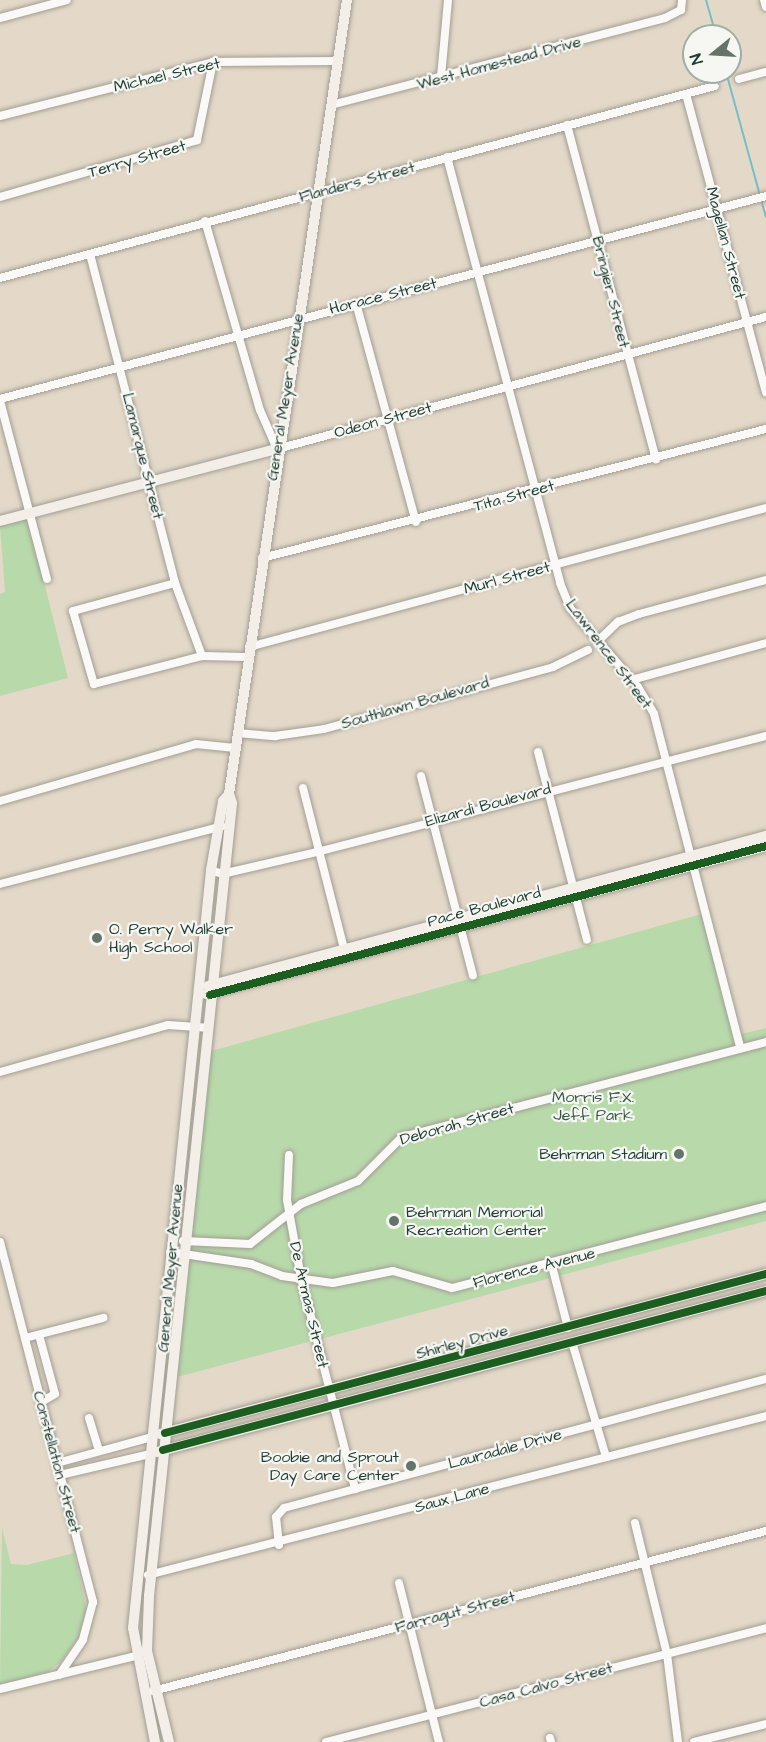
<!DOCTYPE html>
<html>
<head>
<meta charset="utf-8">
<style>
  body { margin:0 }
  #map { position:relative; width:766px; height:1742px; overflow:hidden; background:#e4d9c8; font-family:"Architects Daughter",sans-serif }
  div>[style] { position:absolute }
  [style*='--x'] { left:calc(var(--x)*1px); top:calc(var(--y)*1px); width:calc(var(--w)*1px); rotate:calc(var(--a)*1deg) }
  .green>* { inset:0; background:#b8daab }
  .stream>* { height:2px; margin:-1px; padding:0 1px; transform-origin:1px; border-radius:1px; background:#75bec5 }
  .roads { filter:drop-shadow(0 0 2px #a19e94) drop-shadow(0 0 2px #a19e94) }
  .street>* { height:8px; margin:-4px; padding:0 4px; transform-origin:4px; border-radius:4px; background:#fbf9f7 }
  .secondary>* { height:10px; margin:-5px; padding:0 5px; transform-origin:5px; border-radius:5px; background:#f3efe8 }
  .cycleway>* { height:8px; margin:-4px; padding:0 4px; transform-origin:4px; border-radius:4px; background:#1b5e20 }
  .dots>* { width:16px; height:16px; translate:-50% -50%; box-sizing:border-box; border:3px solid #f6f6f2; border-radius:50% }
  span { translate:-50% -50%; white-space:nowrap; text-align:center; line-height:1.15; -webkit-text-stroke:4.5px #f6f6f2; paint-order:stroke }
  .street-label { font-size:16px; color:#1f3d34 }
  .poi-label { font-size:16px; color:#1f3d34 }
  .left { translate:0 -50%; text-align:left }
  .right { translate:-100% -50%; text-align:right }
  .park-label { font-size:16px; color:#365c47 }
  .north { position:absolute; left:682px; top:24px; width:60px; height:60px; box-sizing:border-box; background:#f6f6f2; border:2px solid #a0aca6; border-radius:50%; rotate:252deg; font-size:16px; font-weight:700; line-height:24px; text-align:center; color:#1f3d34 }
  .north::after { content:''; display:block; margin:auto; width:21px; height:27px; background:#647468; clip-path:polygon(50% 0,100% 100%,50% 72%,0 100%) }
</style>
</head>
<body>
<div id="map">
  <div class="green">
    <i style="clip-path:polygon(28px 518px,68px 678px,0 696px,0 594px,5px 592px,0 526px)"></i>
    <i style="clip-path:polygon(705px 913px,738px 1035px,766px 1028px,766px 1221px,177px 1377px,204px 1053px)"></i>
    <i style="clip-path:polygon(2px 1528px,11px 1564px,27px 1565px,74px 1553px,87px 1612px,80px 1635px,62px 1661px,48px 1672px,0 1685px)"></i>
  </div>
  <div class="stream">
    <i style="--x:706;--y:0;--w:37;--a:74"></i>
    <i style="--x:726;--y:72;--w:150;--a:74.6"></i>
  </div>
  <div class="roads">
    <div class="street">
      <i style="--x:764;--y:0;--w:7;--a:74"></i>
      <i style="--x:0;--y:18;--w:69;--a:-15"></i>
      <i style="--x:441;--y:77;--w:77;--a:-84.8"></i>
      <i style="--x:739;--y:79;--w:28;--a:-15"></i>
      <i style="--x:686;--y:94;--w:309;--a:75"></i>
      <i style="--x:331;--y:105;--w:345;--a:-14.6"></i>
      <i style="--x:665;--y:18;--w:18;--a:-27"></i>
      <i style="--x:681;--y:10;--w:10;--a:-84"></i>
      <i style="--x:0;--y:116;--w:220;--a:-14.2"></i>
      <i style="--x:213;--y:62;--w:124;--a:-0.5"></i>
      <i style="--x:567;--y:125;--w:346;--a:75.1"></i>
      <i style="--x:447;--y:157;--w:441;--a:75.1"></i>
      <i style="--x:560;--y:583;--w:27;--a:68"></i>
      <i style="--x:570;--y:608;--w:104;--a:49.3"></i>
      <i style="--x:638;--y:687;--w:31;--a:59"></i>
      <i style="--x:654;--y:714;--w:344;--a:75.5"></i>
      <i style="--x:0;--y:197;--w:205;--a:-16.1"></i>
      <i style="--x:197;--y:140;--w:80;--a:-78.4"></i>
      <i style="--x:205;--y:221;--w:197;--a:73.8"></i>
      <i style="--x:260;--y:410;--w:43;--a:66.4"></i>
      <i style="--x:277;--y:449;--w:507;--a:-15.11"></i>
      <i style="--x:90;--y:254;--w:340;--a:75.5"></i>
      <i style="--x:175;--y:583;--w:78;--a:69.7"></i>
      <i style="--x:0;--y:278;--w:740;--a:-15.03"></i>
      <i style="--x:356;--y:303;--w:227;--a:74.7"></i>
      <i style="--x:0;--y:399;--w:792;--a:-14.84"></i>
      <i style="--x:0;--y:401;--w:184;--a:75.2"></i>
      <i style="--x:262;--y:558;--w:520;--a:-14.36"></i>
      <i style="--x:175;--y:583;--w:106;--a:164.6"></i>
      <i style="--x:73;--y:611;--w:76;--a:74"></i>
      <i style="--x:94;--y:684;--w:112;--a:-14.5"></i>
      <i style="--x:202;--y:656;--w:44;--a:1.3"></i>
      <i style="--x:598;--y:641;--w:28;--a:-44"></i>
      <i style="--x:618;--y:622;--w:22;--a:-21"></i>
      <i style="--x:639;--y:614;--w:131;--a:-15"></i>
      <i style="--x:249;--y:647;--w:535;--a:-15.05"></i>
      <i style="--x:631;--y:680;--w:140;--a:-15.3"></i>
      <i style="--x:237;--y:733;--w:38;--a:5"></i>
      <i style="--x:275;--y:736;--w:49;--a:-8.1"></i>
      <i style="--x:324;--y:729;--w:237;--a:-15.1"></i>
      <i style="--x:553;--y:667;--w:39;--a:-26"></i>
      <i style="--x:538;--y:752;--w:194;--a:75.4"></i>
      <i style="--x:421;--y:776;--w:206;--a:75.4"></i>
      <i style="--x:303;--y:788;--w:170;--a:75.7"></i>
      <i style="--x:0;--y:801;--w:204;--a:-16.2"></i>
      <i style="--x:196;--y:744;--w:39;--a:6"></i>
      <i style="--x:211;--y:870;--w:12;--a:20"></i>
      <i style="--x:222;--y:874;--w:98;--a:-13"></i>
      <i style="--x:317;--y:852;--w:464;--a:-14.5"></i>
      <i style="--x:0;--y:884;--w:229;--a:-14.6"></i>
      <i style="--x:0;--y:1072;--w:174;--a:-15.6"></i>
      <i style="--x:168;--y:1025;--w:39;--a:4"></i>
      <i style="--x:289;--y:1155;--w:45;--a:92.5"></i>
      <i style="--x:287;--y:1200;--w:79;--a:79.8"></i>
      <i style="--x:301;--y:1278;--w:218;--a:75.6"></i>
      <i style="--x:183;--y:1241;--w:67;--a:2.6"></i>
      <i style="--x:250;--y:1244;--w:65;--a:-38.1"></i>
      <i style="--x:301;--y:1204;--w:61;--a:-22"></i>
      <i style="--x:358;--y:1181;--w:62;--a:-45"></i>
      <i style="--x:402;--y:1137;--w:376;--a:-14.6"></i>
      <i style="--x:0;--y:1242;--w:372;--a:75.5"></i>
      <i style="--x:93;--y:1602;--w:39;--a:105"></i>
      <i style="--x:83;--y:1640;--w:42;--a:124.4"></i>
      <i style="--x:170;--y:1252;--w:82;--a:8.4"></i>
      <i style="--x:251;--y:1264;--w:33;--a:21"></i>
      <i style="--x:282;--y:1276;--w:51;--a:7.8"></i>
      <i style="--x:333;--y:1283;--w:61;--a:-11.3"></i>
      <i style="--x:393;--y:1271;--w:61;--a:16.1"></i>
      <i style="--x:452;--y:1288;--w:325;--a:-14.6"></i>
      <i style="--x:552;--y:1266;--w:64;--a:75.5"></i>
      <i style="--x:39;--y:1335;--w:61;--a:74.8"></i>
      <i style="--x:55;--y:1394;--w:16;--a:150"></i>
      <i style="--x:25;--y:1338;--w:81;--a:-14.4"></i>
      <i style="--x:572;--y:1342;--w:120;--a:73.5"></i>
      <i style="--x:89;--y:1418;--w:34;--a:73"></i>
      <i style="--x:57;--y:1463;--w:98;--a:-15.3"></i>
      <i style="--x:60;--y:1475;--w:92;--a:-13.1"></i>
      <i style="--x:635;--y:1523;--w:135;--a:76.3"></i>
      <i style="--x:667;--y:1654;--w:89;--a:82.9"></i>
      <i style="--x:279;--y:1545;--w:28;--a:-96"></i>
      <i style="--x:276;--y:1517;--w:12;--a:-48"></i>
      <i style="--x:284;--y:1508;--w:499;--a:-15"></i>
      <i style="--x:148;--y:1575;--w:638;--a:-14.43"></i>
      <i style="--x:399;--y:1583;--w:164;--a:75.9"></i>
      <i style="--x:0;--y:1689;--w:139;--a:-13.7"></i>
      <i style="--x:153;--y:1691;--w:634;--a:-14.63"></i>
      <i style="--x:550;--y:1738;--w:4;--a:76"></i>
      <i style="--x:326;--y:1742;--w:455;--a:-14.5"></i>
      <i style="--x:694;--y:1742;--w:74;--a:-14"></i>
    </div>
    <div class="secondary">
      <i style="--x:0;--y:521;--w:286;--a:-14.6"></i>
      <i style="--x:208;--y:986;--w:578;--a:-15.05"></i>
      <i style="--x:206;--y:994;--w:579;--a:-14.8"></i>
      <i style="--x:160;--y:1434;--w:627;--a:-14.79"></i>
      <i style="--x:157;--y:1452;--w:630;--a:-14.81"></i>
      <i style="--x:155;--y:1742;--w:116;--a:-100.9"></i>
      <i style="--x:133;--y:1628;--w:762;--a:-84.12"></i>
      <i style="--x:211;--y:870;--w:70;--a:-80.1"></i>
      <i style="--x:223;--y:801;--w:9;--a:-49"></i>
      <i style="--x:169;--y:1742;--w:94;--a:-103.6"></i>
      <i style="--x:147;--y:1651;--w:55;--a:-87.9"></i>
      <i style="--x:149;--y:1596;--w:797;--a:-84.02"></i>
      <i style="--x:232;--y:803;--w:9;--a:-108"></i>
      <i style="--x:229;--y:794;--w:803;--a:-81.55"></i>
    </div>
  </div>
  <div class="cycleway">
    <i style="--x:210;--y:995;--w:576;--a:-15"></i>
    <i style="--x:165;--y:1433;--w:622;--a:-14.82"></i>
    <i style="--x:163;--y:1450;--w:624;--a:-14.77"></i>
  </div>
  <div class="dots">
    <i style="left:97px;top:938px;background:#647468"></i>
    <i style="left:679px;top:1154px;background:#647468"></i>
    <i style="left:394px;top:1221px;background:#647468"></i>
    <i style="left:411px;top:1466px;background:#647468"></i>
  </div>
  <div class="street-label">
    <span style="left:499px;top:63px;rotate:-15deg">West Homestead Drive</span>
    <span style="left:167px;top:75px;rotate:-13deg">Michael Street</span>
    <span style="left:137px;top:159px;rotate:-16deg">Terry Street</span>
    <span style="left:357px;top:182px;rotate:-15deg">Flanders Street</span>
    <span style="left:726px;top:243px;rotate:75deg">Magellan Street</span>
    <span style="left:611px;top:292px;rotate:76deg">Bringier Street</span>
    <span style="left:383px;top:296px;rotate:-14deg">Horace Street</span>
    <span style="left:285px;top:397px;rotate:-81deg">General Meyer Avenue</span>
    <span style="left:383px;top:420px;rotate:-15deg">Odeon Street</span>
    <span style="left:143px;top:456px;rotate:76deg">Lamarque Street</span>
    <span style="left:514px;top:496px;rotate:-15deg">Tita Street</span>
    <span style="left:507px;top:578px;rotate:-15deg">Murl Street</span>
    <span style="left:609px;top:654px;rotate:53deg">Lawrence Street</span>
    <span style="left:415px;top:703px;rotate:-16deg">Southlawn Boulevard</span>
    <span style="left:488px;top:805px;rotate:-15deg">Elizardi Boulevard</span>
    <span style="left:484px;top:907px;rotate:-15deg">Pace Boulevard</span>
    <span style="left:457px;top:1124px;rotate:-16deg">Deborah Street</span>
    <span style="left:170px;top:1268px;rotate:-85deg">General Meyer Avenue</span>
    <span style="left:534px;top:1268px;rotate:-14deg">Florence Avenue</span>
    <span style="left:309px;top:1305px;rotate:77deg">De Armas Street</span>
    <span style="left:462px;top:1342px;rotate:-15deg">Shirley Drive</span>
    <span style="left:505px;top:1449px;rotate:-15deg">Lauradale Drive</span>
    <span style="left:57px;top:1462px;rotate:75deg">Constellation Street</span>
    <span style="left:452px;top:1498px;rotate:-15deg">Saux Lane</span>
    <span style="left:455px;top:1612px;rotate:-15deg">Farragut Street</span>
    <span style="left:546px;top:1685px;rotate:-15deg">Casa Calvo Street</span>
  </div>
  <div class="poi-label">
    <span class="left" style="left:109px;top:938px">O. Perry Walker<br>High School</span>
    <span class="right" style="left:667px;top:1154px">Behrman Stadium</span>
    <span class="left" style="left:406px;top:1221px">Behrman Memorial<br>Recreation Center</span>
    <span class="right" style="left:399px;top:1466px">Boobie and Sprout<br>Day Care Center</span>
  </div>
  <div class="park-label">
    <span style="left:593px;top:1106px">Morris F.X.<br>Jeff Park</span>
  </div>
  <div class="north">N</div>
</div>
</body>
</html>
